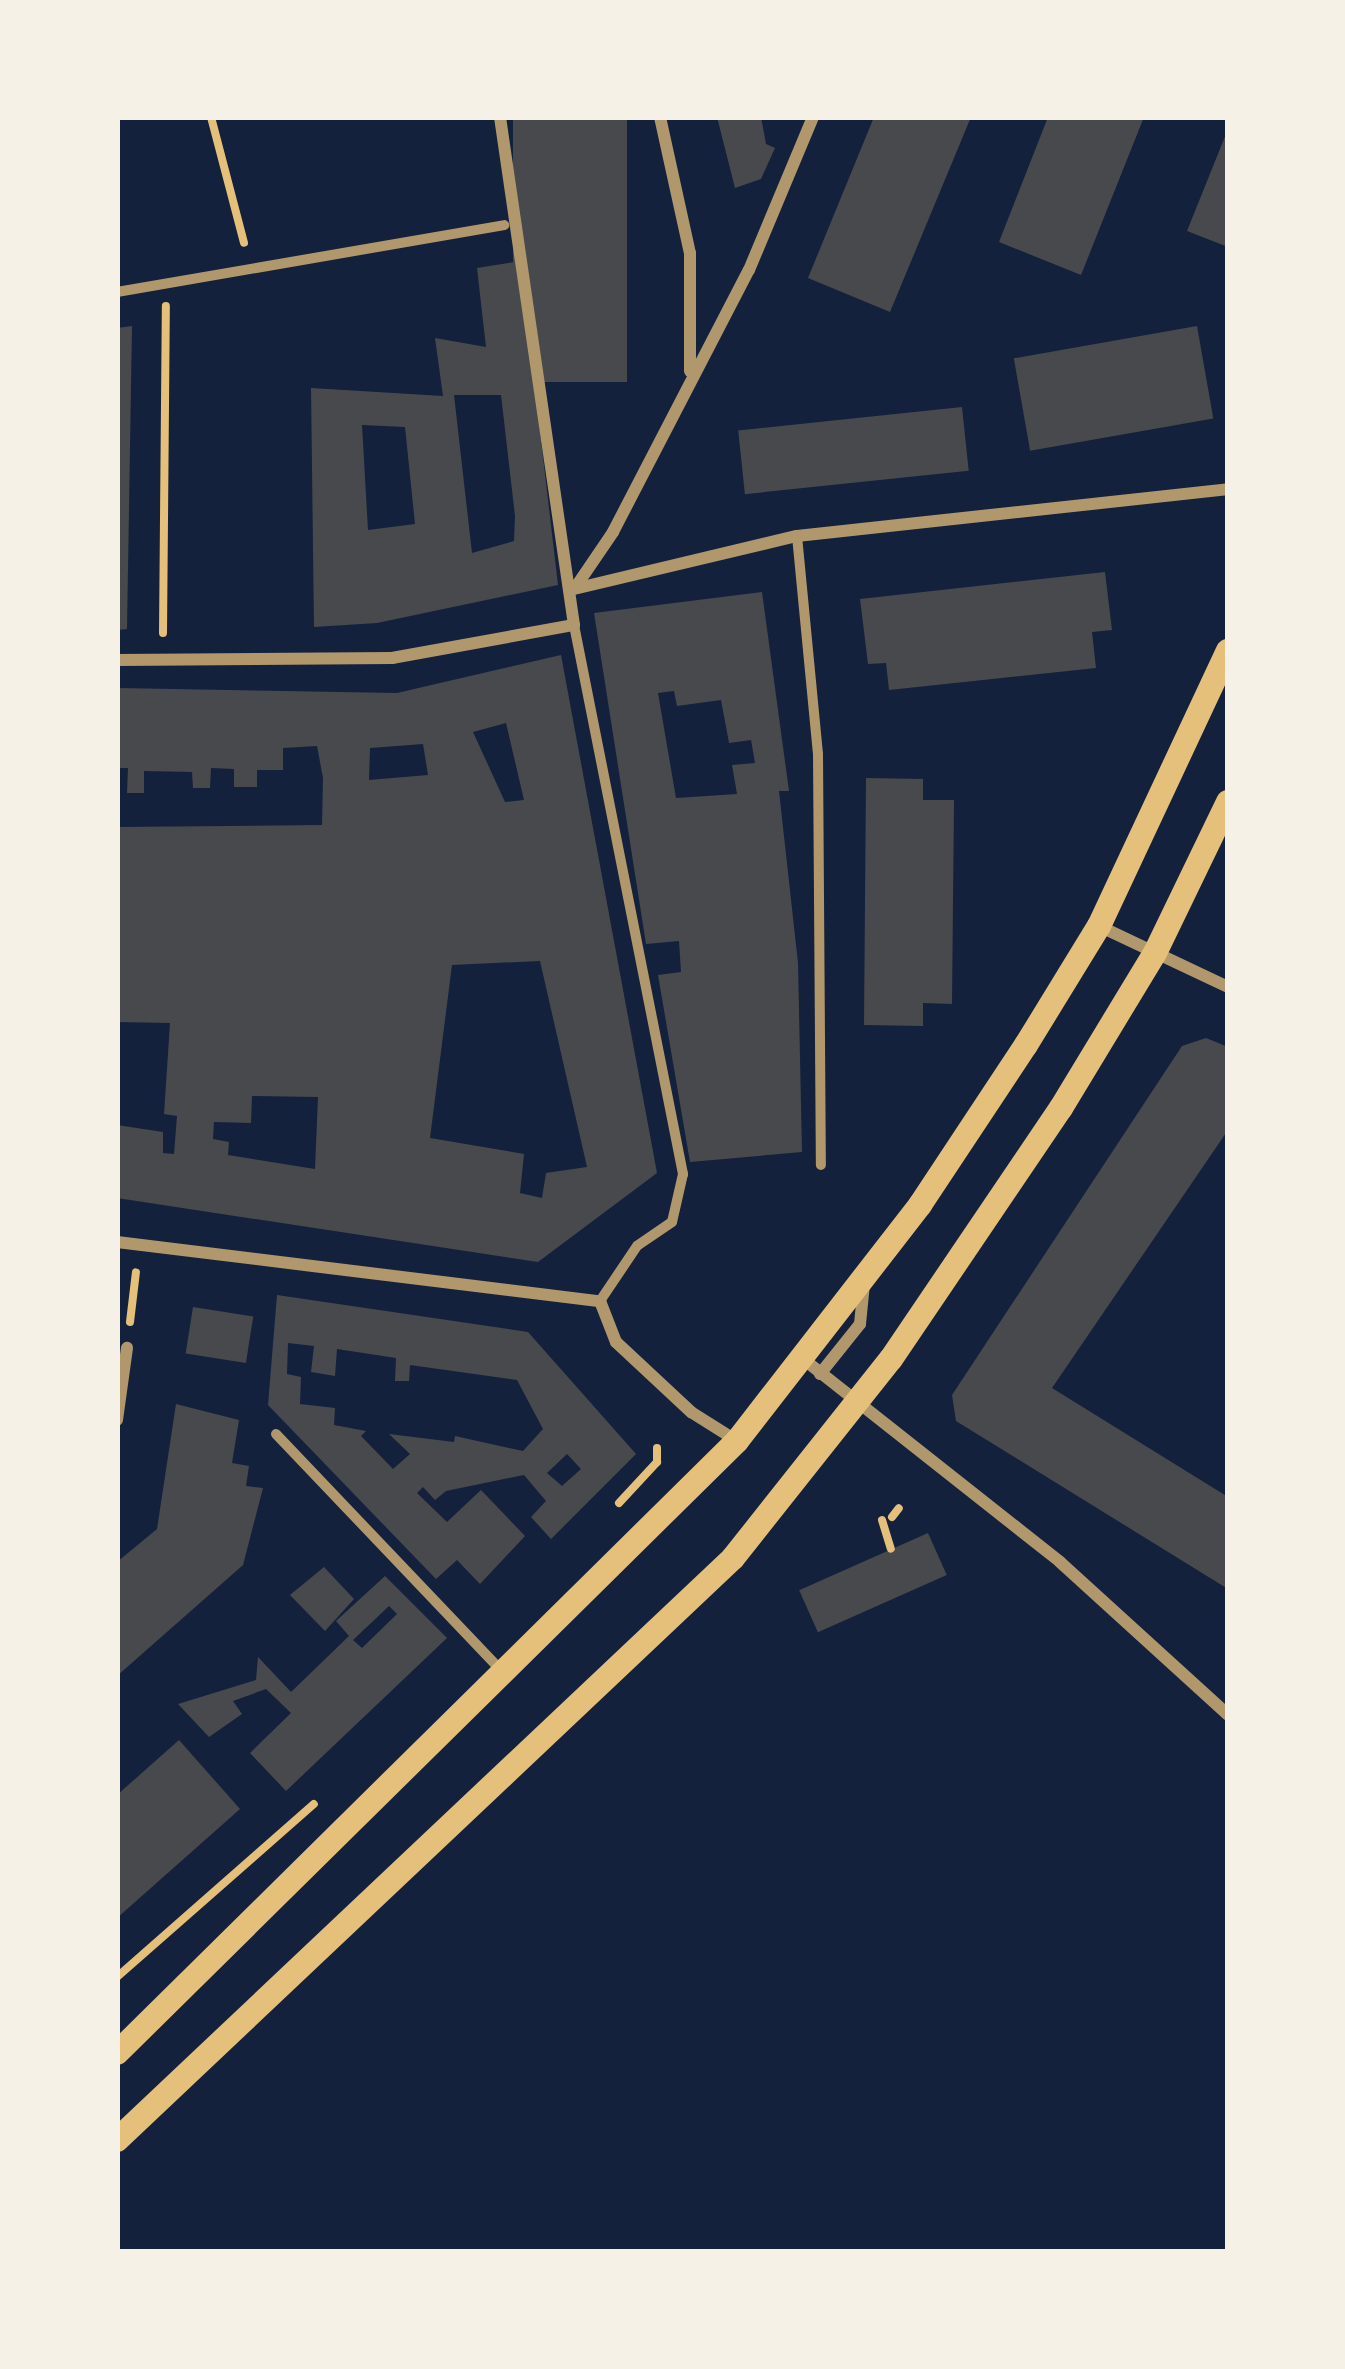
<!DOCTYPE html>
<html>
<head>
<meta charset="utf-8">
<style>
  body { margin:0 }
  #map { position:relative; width:1345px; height:2369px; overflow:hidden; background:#14213d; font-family:Arial,sans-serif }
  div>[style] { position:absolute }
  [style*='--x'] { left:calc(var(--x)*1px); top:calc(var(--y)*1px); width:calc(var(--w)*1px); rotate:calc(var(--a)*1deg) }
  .building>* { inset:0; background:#48494c; transform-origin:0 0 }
  .path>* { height:8px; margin:-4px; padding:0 4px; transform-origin:4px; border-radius:4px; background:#e5c07b }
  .pedestrian>* { height:10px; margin:-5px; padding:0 5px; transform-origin:5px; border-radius:5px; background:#b1986c }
  .minor>* { height:12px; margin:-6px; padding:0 6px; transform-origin:6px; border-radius:6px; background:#b1986c }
  .secondary>* { height:24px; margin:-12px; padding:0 12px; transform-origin:12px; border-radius:12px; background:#e5c07b }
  span { translate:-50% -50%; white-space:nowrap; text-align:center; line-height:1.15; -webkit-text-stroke:9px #f6f1e7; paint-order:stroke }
  .frame { position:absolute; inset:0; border:120px solid #f6f1e7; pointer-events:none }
</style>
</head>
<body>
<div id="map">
  <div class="building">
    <i style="left:513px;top:117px;width:114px;height:265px"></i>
    <i style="clip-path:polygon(717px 117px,761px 117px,766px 144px,775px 148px,761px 179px,735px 188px)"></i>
    <i style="clip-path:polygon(874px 117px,971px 117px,890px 312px,808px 278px)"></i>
    <i style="clip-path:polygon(1048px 117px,1144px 117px,1081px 275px,999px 242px)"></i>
    <i style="clip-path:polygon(1228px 129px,1228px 247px,1187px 231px)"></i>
    <i style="clip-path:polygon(evenodd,520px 261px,558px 585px,377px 623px,314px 627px,311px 388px,443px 396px,435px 338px,486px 347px,477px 268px,520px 261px,454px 395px,501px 395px,515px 516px,514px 541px,472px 553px,454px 395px,520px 261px,362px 425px,405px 427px,415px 524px,368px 530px,362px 425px)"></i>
    <i style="clip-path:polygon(132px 326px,127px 629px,117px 630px,117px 328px)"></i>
    <i style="left:1197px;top:326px;width:94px;height:186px;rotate:80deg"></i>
    <i style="left:962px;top:407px;width:64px;height:225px;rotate:84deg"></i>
    <i style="clip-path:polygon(1105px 572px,1112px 630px,1092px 632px,1096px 668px,889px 690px,886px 663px,868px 664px,860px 599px)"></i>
    <i style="clip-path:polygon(evenodd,762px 592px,789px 791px,779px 791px,798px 963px,802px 1152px,690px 1162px,658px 975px,681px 972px,679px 941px,646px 944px,594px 613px,762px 592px,674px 691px,677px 706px,721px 700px,729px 743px,751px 740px,755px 763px,732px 765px,737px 794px,676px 798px,658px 693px,674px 691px)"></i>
    <i style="clip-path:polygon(evenodd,561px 655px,657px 1173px,538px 1262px,117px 1198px,117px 1125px,163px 1132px,163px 1153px,174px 1154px,177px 1116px,164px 1114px,170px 1023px,117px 1022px,117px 827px,322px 825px,323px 778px,317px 746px,283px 748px,283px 770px,257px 770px,257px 787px,234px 787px,234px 769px,211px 768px,210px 788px,193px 788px,192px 772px,144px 771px,144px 793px,127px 793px,128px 768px,117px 768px,117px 688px,397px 693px,561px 655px,506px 723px,524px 800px,505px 802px,473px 732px,506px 723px,561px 655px,423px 744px,428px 775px,369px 780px,370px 748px,423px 744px,561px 655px,540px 961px,587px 1167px,546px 1173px,542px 1198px,520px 1193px,524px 1154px,430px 1138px,452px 965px,540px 961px,561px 655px,252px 1096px,318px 1097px,315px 1169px,228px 1155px,229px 1142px,213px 1139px,214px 1122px,251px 1123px,252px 1096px)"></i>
    <i style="clip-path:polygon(866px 778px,923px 779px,923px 800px,954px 800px,952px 1004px,923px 1003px,923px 1026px,864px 1025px)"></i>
    <i style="clip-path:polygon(1206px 1038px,1228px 1047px,1228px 1130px,1052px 1388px,1228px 1497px,1228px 1589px,956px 1421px,952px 1395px,1182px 1046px)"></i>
    <i style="clip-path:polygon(evenodd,277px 1295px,528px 1332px,636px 1454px,551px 1539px,531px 1517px,546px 1501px,524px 1475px,446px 1491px,435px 1500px,423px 1487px,417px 1493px,447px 1522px,481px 1490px,525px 1536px,480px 1584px,457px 1560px,436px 1579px,268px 1405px,277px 1295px,288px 1343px,314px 1346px,311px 1372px,335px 1376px,337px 1349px,396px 1358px,395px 1381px,409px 1381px,410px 1365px,517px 1380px,543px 1429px,523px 1451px,455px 1436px,454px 1442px,389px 1434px,410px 1454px,393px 1469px,361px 1436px,366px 1431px,334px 1425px,335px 1408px,300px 1404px,301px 1377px,287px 1374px,288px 1343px,277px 1295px,567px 1454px,581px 1469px,562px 1486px,547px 1473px,567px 1454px)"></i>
    <i style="left:193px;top:1307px;width:61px;height:47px;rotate:9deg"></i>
    <i style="clip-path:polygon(176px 1404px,239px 1420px,232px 1463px,249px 1466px,246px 1486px,263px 1488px,243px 1565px,117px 1676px,117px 1562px,157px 1529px)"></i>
    <i style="left:928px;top:1533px;width:46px;height:141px;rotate:66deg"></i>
    <i style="clip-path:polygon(324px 1567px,354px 1599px,325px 1631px,290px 1595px)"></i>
    <i style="clip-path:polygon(evenodd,385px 1576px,447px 1638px,286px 1791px,250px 1753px,291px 1713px,266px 1689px,233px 1701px,242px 1714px,209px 1737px,178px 1704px,256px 1680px,258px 1657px,291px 1692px,349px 1636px,336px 1621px,385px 1576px,389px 1606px,397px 1614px,362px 1648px,353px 1640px,389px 1606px)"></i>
    <i style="clip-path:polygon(179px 1740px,240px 1809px,117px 1918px,117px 1795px)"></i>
  </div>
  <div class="path">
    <i style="--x:211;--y:117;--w:130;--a:75.3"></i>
    <i style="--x:163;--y:633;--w:327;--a:-89.5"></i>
    <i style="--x:130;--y:1322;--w:50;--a:-83.2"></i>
    <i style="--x:619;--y:1503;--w:56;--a:-47.2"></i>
    <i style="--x:657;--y:1462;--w:14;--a:-90"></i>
    <i style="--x:892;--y:1517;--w:11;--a:-52"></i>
    <i style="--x:882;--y:1520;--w:30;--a:73"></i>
    <i style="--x:117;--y:1977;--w:262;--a:-41.3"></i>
  </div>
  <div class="pedestrian">
    <i style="--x:117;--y:292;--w:393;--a:-9.8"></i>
    <i style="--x:797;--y:536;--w:219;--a:84.5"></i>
    <i style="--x:818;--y:754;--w:411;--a:89.6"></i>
    <i style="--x:574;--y:625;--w:560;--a:78.77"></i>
    <i style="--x:683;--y:1174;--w:49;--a:102.9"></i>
    <i style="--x:672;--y:1222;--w:42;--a:145.6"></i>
    <i style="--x:637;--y:1246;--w:66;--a:123.9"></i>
    <i style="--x:276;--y:1434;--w:329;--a:46.4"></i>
  </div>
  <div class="minor">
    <i style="--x:660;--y:117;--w:139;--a:77.6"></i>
    <i style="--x:690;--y:253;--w:118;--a:90"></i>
    <i style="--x:575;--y:588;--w:68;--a:-55.8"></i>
    <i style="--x:613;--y:532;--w:295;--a:-62.6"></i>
    <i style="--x:749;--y:270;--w:166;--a:-67.3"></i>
    <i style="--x:574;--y:589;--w:229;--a:-13.4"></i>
    <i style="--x:797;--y:536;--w:434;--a:-6.2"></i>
    <i style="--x:117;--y:660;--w:275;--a:-0.4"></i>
    <i style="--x:392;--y:658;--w:185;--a:-10.3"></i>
    <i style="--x:574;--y:625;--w:513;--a:-98.29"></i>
    <i style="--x:1099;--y:926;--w:143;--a:25.3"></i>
    <i style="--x:117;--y:1242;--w:487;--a:7"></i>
    <i style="--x:600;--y:1301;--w:44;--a:68.7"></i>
    <i style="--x:616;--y:1342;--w:103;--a:43"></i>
    <i style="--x:691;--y:1412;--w:54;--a:32.2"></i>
    <i style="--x:802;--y:1358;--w:329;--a:38.3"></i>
    <i style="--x:1060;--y:1562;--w:227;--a:42.3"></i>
    <i style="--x:820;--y:1374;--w:64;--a:-51.3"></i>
    <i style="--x:860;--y:1324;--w:40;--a:-84.3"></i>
    <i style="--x:117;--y:1420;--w:73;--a:-82.1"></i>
  </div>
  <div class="secondary">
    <i style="--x:117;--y:2053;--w:871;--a:-44.63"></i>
    <i style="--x:737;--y:1441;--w:299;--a:-52.2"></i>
    <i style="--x:920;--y:1205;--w:192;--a:-56.5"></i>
    <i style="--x:1026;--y:1045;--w:140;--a:-58.5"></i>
    <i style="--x:1099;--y:926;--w:304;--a:-64.9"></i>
    <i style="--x:117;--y:2140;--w:847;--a:-43.37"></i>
    <i style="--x:733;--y:1558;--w:254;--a:-51.6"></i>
    <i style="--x:891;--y:1359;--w:303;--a:-55.9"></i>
    <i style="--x:1061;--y:1108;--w:181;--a:-58.8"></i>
    <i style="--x:1155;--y:953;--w:168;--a:-64.2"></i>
  </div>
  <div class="frame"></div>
</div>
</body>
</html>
